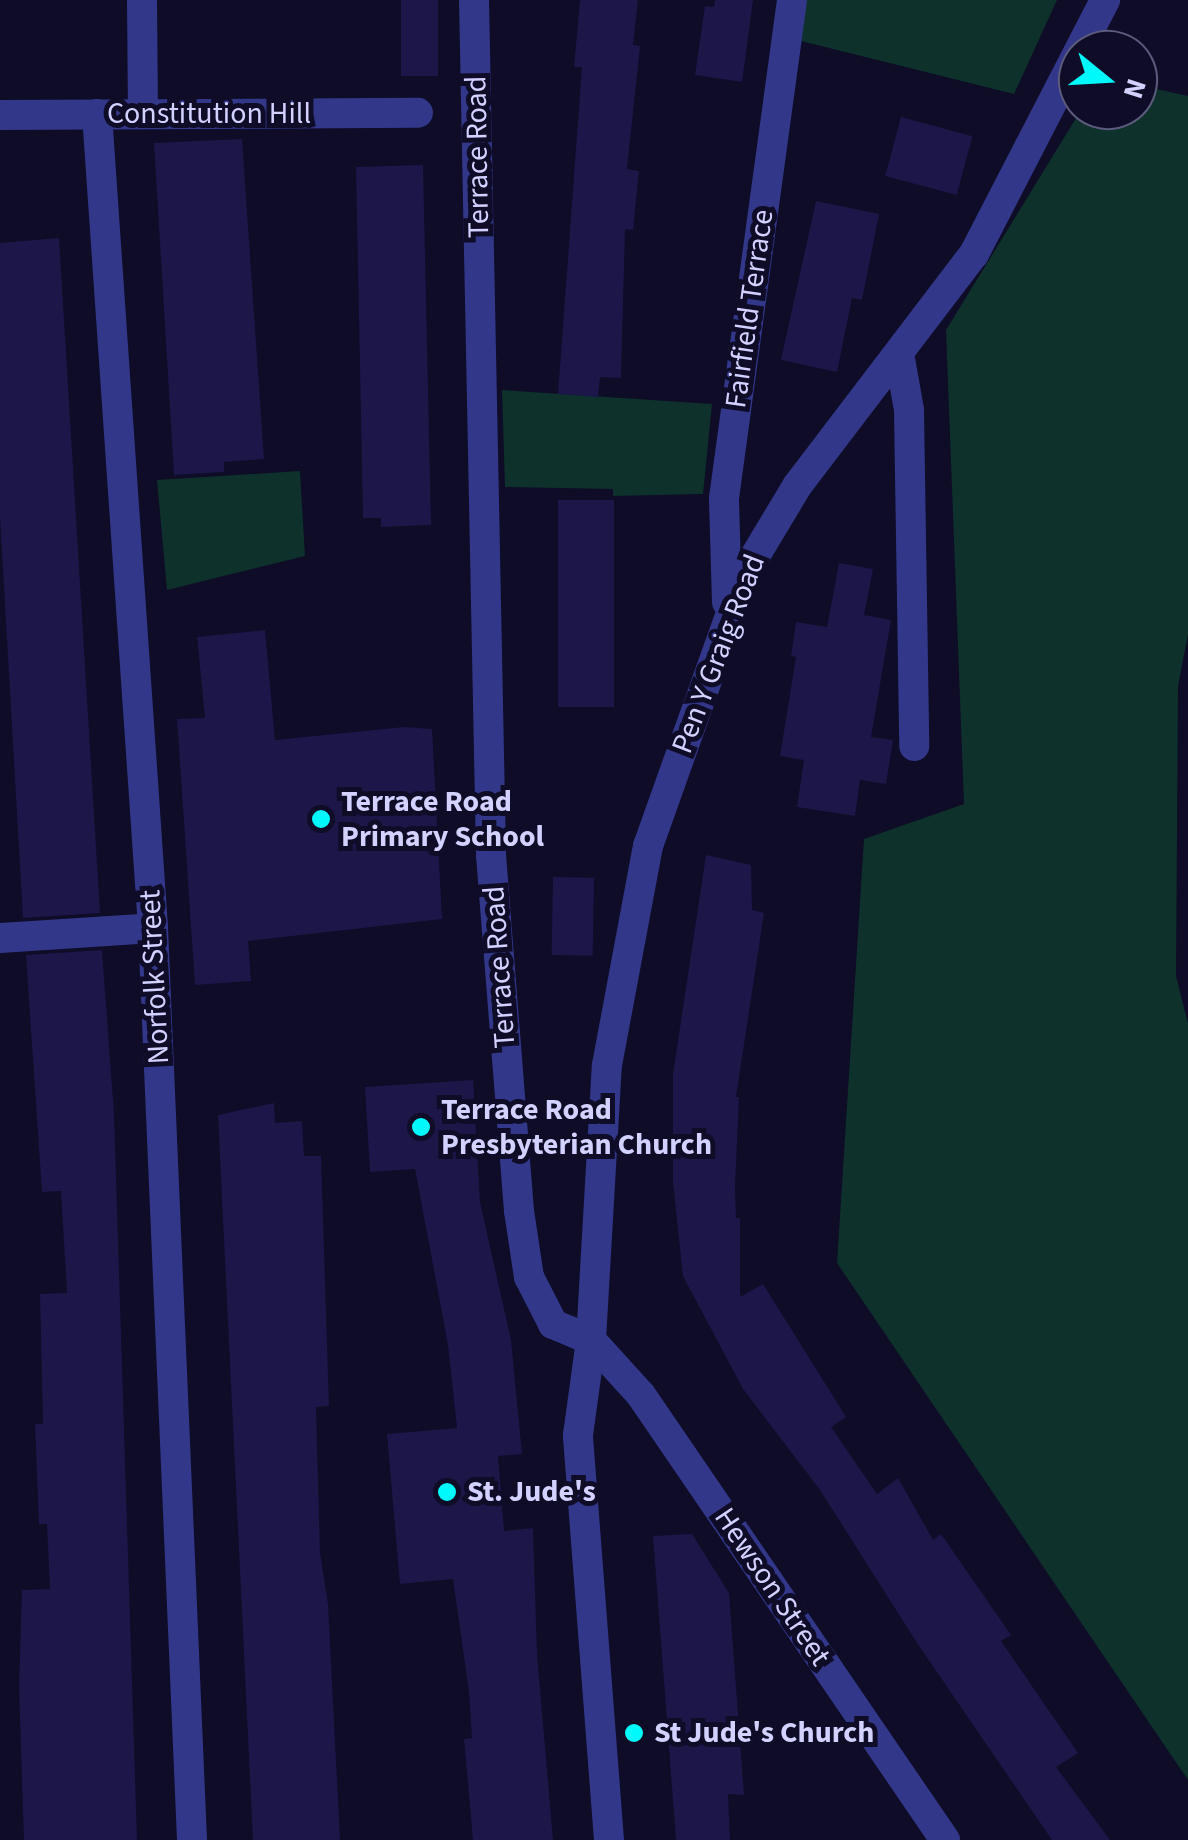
<!DOCTYPE html>
<html>
<head>
<meta charset="utf-8">
<style>
  body { margin:0 }
  #map { position:relative; width:1188px; height:1840px; overflow:hidden; background:#0e0c26; font-family:"Source Sans 3",sans-serif }
  div>[style] { position:absolute }
  [style*='--x'] { left:calc(var(--x)*1px); top:calc(var(--y)*1px); width:calc(var(--w)*1px); rotate:calc(var(--a)*1deg) }
  .green>* { inset:0; background:#0e312c }
  .building>* { inset:0; background:#1c1649; transform-origin:0 0 }
  .minor>* { height:30px; margin:-15px; padding:0 15px; transform-origin:15px; border-radius:15px; background:#32378a }
  .dots>* { width:28px; height:28px; translate:-50% -50%; box-sizing:border-box; border:5px solid #0e0c26; border-radius:50% }
  span { translate:-50% -50%; white-space:nowrap; text-align:center; line-height:1.15; -webkit-text-stroke:10px #0e0c26; paint-order:stroke }
  .street-label { font-size:30px; color:#d2d1ff }
  .poi-label { font-size:30px; color:#d2d1ff; font-weight:700 }
  .left { translate:0 -50%; text-align:left }
  .north { position:absolute; left:1058px; top:30px; width:100px; height:100px; box-sizing:border-box; background:#0e0c26; border:2px solid #5c5b7d; border-radius:50%; rotate:108deg; font-size:28px; font-weight:700; line-height:40px; text-align:center; color:#d2d1ff }
  .north::after { content:''; display:block; margin:auto; width:35px; height:45px; background:#00fafc; clip-path:polygon(50% 0,100% 100%,50% 72%,0 100%) }
</style>
</head>
<body>
<div id="map">
  <div class="green">
    <i style="clip-path:polygon(806px 0,1057px 0,1014px 94px,801px 41px)"></i>
    <i style="clip-path:polygon(1138px 85px,1188px 96px,1188px 634px,1178px 686px,1176px 976px,1188px 1024px,1188px 1780px,837px 1263px,864px 839px,964px 804px,946px 330px,1081px 110px,1138px 110px)"></i>
    <i style="clip-path:polygon(502px 390px,712px 404px,703px 494px,613px 496px,613px 489px,505px 487px)"></i>
    <i style="clip-path:polygon(300px 471px,305px 556px,167px 590px,157px 480px)"></i>
  </div>
  <div class="building">
    <i style="left:401px;top:0;width:37px;height:76px"></i>
    <i style="clip-path:polygon(580px 0,638px 0,633px 45px,640px 46px,627px 169px,639px 171px,633px 230px,625px 229px,621px 378px,600px 377px,598px 397px,558px 394px,582px 67px,574px 67px)"></i>
    <i style="clip-path:polygon(715px 0,753px 0,742px 82px,695px 75px,705px 6px,714px 7px)"></i>
    <i style="left:901px;top:117px;width:74px;height:61px;rotate:15deg"></i>
    <i style="clip-path:polygon(242px 139px,264px 459px,224px 462px,224px 472px,174px 475px,154px 143px)"></i>
    <i style="clip-path:polygon(423px 165px,431px 525px,381px 527px,381px 518px,363px 518px,356px 167px)"></i>
    <i style="clip-path:polygon(816px 201px,879px 214px,862px 300px,852px 298px,837px 372px,781px 360px)"></i>
    <i style="clip-path:polygon(59px 238px,100px 913px,23px 918px,0 517px,0 243px)"></i>
    <i style="left:558px;top:500px;width:56px;height:207px"></i>
    <i style="clip-path:polygon(839px 563px,873px 569px,864px 615px,891px 620px,871px 737px,893px 740px,886px 784px,860px 780px,855px 816px,797px 807px,804px 760px,780px 756px,796px 657px,791px 656px,796px 622px,827px 627px)"></i>
    <i style="clip-path:polygon(265px 630px,275px 740px,404px 727px,432px 729px,442px 919px,248px 941px,251px 981px,195px 985px,177px 719px,205px 718px,197px 637px)"></i>
    <i style="clip-path:polygon(706px 855px,751px 865px,752px 910px,764px 913px,736px 1097px,739px 1097px,735px 1186px,736px 1218px,740px 1218px,740px 1297px,763px 1284px,846px 1417px,831px 1427px,877px 1494px,898px 1478px,933px 1540px,941px 1534px,1011px 1635px,1001px 1641px,1078px 1753px,1056px 1767px,1110px 1840px,1052px 1840px,917px 1643px,820px 1490px,743px 1389px,683px 1276px,673px 1183px,673px 1074px)"></i>
    <i style="left:553px;top:877px;width:41px;height:78px;rotate:1deg"></i>
    <i style="clip-path:polygon(102px 950px,114px 1114px,137px 1840px,24px 1840px,19px 1686px,22px 1590px,50px 1589px,47px 1524px,39px 1524px,35px 1424px,43px 1424px,40px 1294px,67px 1293px,61px 1191px,42px 1192px,26px 955px)"></i>
    <i style="clip-path:polygon(473px 1080px,480px 1202px,511px 1340px,522px 1454px,498px 1456px,504px 1531px,533px 1528px,537px 1654px,553px 1840px,473px 1840px,464px 1739px,472px 1738px,469px 1692px,453px 1579px,400px 1584px,387px 1434px,457px 1428px,448px 1345px,415px 1169px,370px 1172px,365px 1087px)"></i>
    <i style="clip-path:polygon(274px 1103px,275px 1123px,302px 1121px,304px 1156px,321px 1156px,329px 1406px,316px 1407px,320px 1553px,328px 1604px,340px 1840px,253px 1840px,218px 1115px)"></i>
    <i style="clip-path:polygon(692px 1534px,729px 1593px,744px 1795px,728px 1794px,730px 1840px,676px 1840px,653px 1536px)"></i>
  </div>
  <div class="minor">
    <i style="--x:142;--y:0;--w:114;--a:89.5"></i>
    <i style="--x:474;--y:0;--w:855;--a:88.86"></i>
    <i style="--x:491;--y:855;--w:357;--a:85.5"></i>
    <i style="--x:519;--y:1211;--w:67;--a:81.4"></i>
    <i style="--x:529;--y:1277;--w:53;--a:62.9"></i>
    <i style="--x:553;--y:1324;--w:41;--a:22.8"></i>
    <i style="--x:591;--y:1340;--w:74;--a:47.7"></i>
    <i style="--x:641;--y:1395;--w:539;--a:55.66"></i>
    <i style="--x:97;--y:114;--w:816;--a:86.06"></i>
    <i style="--x:153;--y:928;--w:913;--a:87.55"></i>
    <i style="--x:0;--y:115;--w:418;--a:-0.3"></i>
    <i style="--x:899;--y:353;--w:58;--a:80"></i>
    <i style="--x:909;--y:410;--w:336;--a:89.1"></i>
    <i style="--x:727;--y:602;--w:104;--a:-91.7"></i>
    <i style="--x:724;--y:498;--w:503;--a:-82.22"></i>
    <i style="--x:0;--y:938;--w:153;--a:-3.7"></i>
    <i style="--x:609;--y:1840;--w:406;--a:-94.4"></i>
    <i style="--x:578;--y:1435;--w:96;--a:-82.2"></i>
    <i style="--x:591;--y:1340;--w:275;--a:-86.7"></i>
    <i style="--x:607;--y:1065;--w:223;--a:-79.4"></i>
    <i style="--x:648;--y:846;--w:292;--a:-70.4"></i>
    <i style="--x:746;--y:571;--w:99;--a:-59"></i>
    <i style="--x:797;--y:486;--w:292;--a:-52.7"></i>
    <i style="--x:974;--y:254;--w:286;--a:-62.7"></i>
  </div>
  <div class="dots">
    <i style="left:321px;top:819px;background:#00fafc"></i>
    <i style="left:421px;top:1127px;background:#00fafc"></i>
    <i style="left:447px;top:1492px;background:#00fafc"></i>
    <i style="left:634px;top:1733px;background:#00fafc"></i>
  </div>
  <div class="street-label">
    <span style="left:209px;top:114px">Constitution Hill</span>
    <span style="left:478px;top:157px;rotate:-91deg">Terrace Road</span>
    <span style="left:750px;top:309px;rotate:-82deg">Fairfield Terrace</span>
    <span style="left:719px;top:654px;rotate:-69deg">Pen Y Graig Road</span>
    <span style="left:500px;top:967px;rotate:-94deg">Terrace Road</span>
    <span style="left:155px;top:977px;rotate:-93deg">Norfolk Street</span>
    <span style="left:772px;top:1587px;rotate:56deg">Hewson Street</span>
  </div>
  <div class="poi-label">
    <span class="left" style="left:341px;top:819px">Terrace Road<br>Primary School</span>
    <span class="left" style="left:441px;top:1127px">Terrace Road<br>Presbyterian Church</span>
    <span class="left" style="left:467px;top:1492px">St. Jude's</span>
    <span class="left" style="left:654px;top:1733px">St Jude's Church</span>
  </div>
  <div class="north">N</div>
</div>
</body>
</html>
